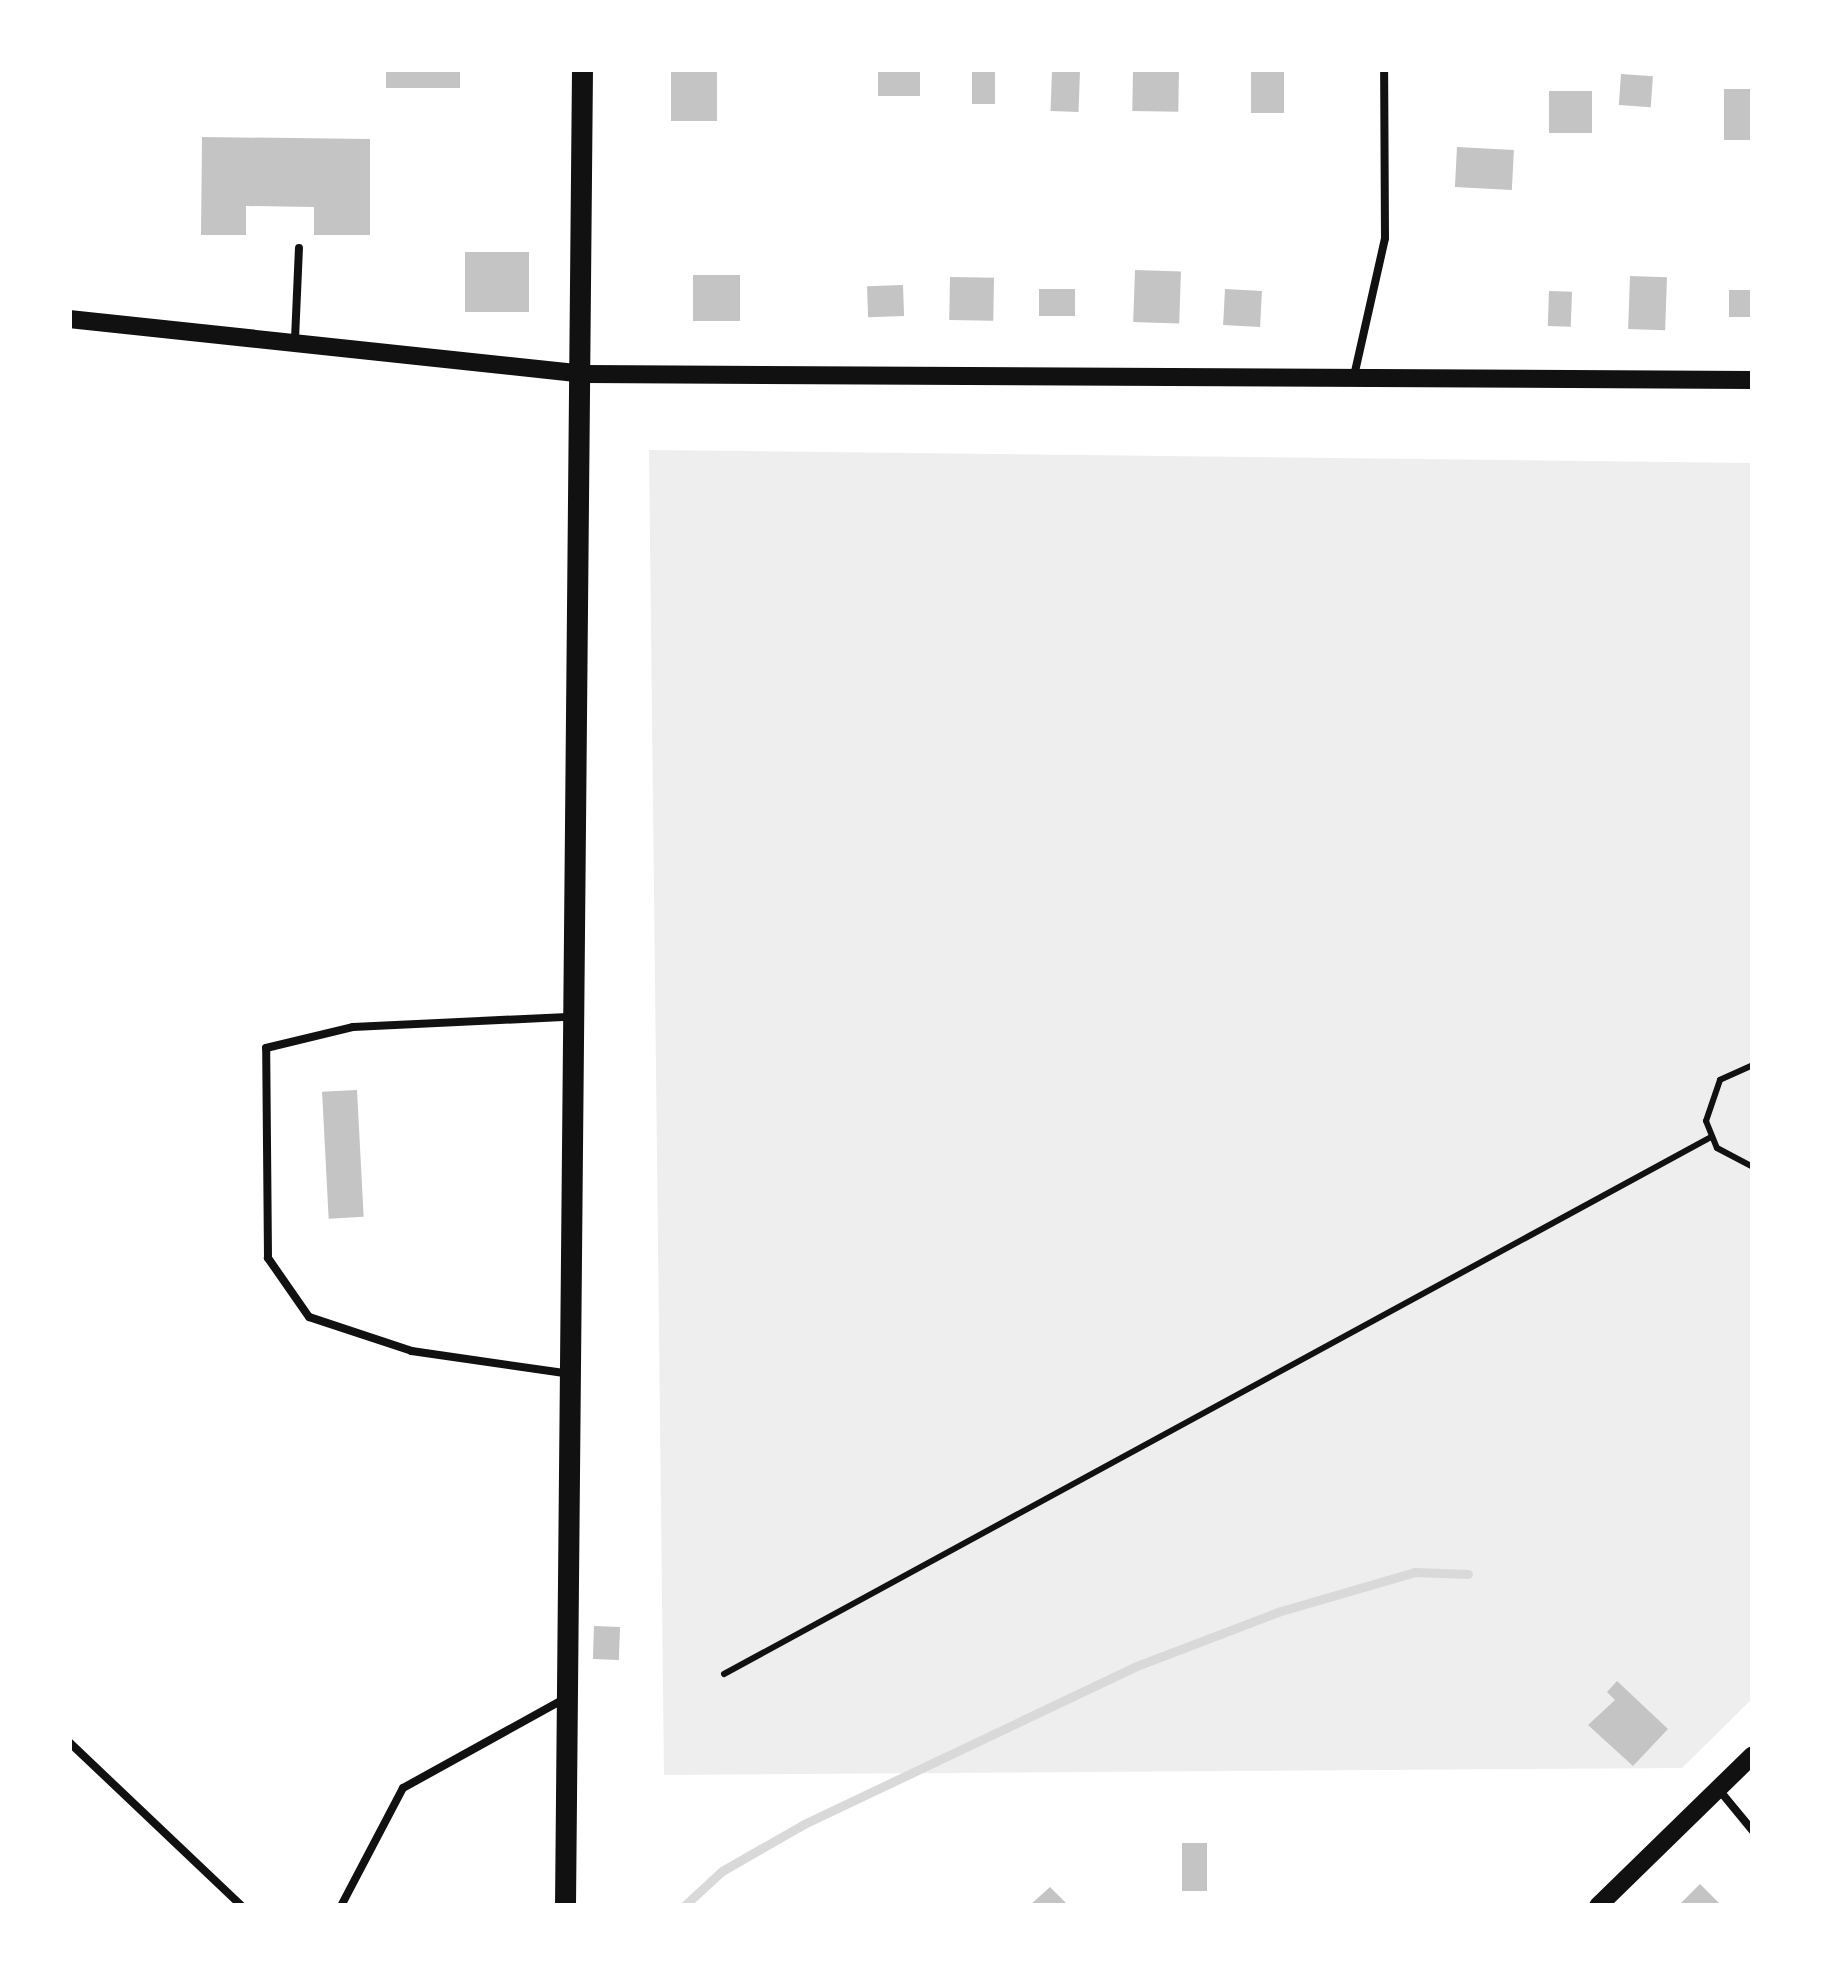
<!DOCTYPE html>
<html>
<head>
<meta charset="utf-8">
<style>
  body { margin:0 }
  #map { position:relative; width:1822px; height:1975px; overflow:hidden; background:#fff; font-family:"Alegreya Sans",sans-serif }
  div>[style] { position:absolute }
  [style*='--x'] { left:calc(var(--x)*1px); top:calc(var(--y)*1px); width:calc(var(--w)*1px); rotate:calc(var(--a)*1deg) }
  .green>* { inset:0; background:#eee }
  .stream>* { height:9px; margin:-4.5px; padding:0 4.5px; transform-origin:4.5px; border-radius:4.5px; background:#d9d9d9 }
  .building>* { inset:0; background:#c4c4c4; transform-origin:0 0 }
  .path>* { height:6px; margin:-3px; padding:0 3px; transform-origin:3px; border-radius:3px; background:#111 }
  .service>* { height:8px; margin:-4px; padding:0 4px; transform-origin:4px; border-radius:4px; background:#111 }
  .tertiary>* { height:18px; margin:-9px; padding:0 9px; transform-origin:9px; border-radius:9px; background:#111 }
  .secondary>* { height:21px; margin:-10.5px; padding:0 10.5px; transform-origin:10.5px; border-radius:10.5px; background:#111 }
  span { translate:-50% -50%; white-space:nowrap; text-align:center; line-height:1.15; -webkit-text-stroke:10px #fff; paint-order:stroke }
  .frame { position:absolute; inset:0; border:72px solid #fff; pointer-events:none }
</style>
</head>
<body>
<div id="map">
  <div class="green">
    <i style="clip-path:polygon(649px 450px,1753px 463px,1753px 1698px,1682px 1768px,664px 1775px)"></i>
  </div>
  <div class="stream">
    <i style="--x:684;--y:1906;--w:52;--a:-42.6"></i>
    <i style="--x:722;--y:1871;--w:95;--a:-29.8"></i>
    <i style="--x:804;--y:1824;--w:365;--a:-25.4"></i>
    <i style="--x:1134;--y:1667;--w:157;--a:-20.9"></i>
    <i style="--x:1281;--y:1611;--w:140;--a:-16.2"></i>
    <i style="--x:1415;--y:1572;--w:53;--a:2.2"></i>
  </div>
  <div class="building">
    <i style="left:386px;top:69px;width:74px;height:19px"></i>
    <i style="left:671px;top:69px;width:46px;height:52px"></i>
    <i style="left:878px;top:69px;width:42px;height:27px"></i>
    <i style="left:972px;top:69px;width:23px;height:35px"></i>
    <i style="left:1133px;top:69px;width:46px;height:42px;rotate:1deg"></i>
    <i style="left:1052px;top:70px;width:28px;height:41px;rotate:2deg"></i>
    <i style="left:1251px;top:71px;width:33px;height:42px"></i>
    <i style="left:1621px;top:74px;width:32px;height:31px;rotate:4deg"></i>
    <i style="left:1724px;top:89px;width:29px;height:51px"></i>
    <i style="left:1549px;top:91px;width:43px;height:42px"></i>
    <i style="clip-path:polygon(202px 137px,370px 139px,370px 235px,314px 235px,314px 207px,246px 206px,246px 235px,201px 235px)"></i>
    <i style="left:1457px;top:147px;width:57px;height:40px;rotate:3deg"></i>
    <i style="left:465px;top:252px;width:64px;height:60px"></i>
    <i style="left:1135px;top:270px;width:46px;height:52px;rotate:2deg"></i>
    <i style="left:693px;top:275px;width:47px;height:46px"></i>
    <i style="left:1630px;top:276px;width:37px;height:53px;rotate:2deg"></i>
    <i style="left:950px;top:277px;width:44px;height:43px;rotate:1deg"></i>
    <i style="left:903px;top:285px;width:31px;height:36px;rotate:88deg"></i>
    <i style="left:1039px;top:289px;width:36px;height:27px"></i>
    <i style="left:1225px;top:289px;width:37px;height:36px;rotate:3deg"></i>
    <i style="left:1729px;top:290px;width:24px;height:27px"></i>
    <i style="left:1549px;top:291px;width:23px;height:35px;rotate:2deg"></i>
    <i style="left:357px;top:1090px;width:127px;height:35px;rotate:87deg"></i>
    <i style="left:594px;top:1626px;width:26px;height:33px;rotate:2deg"></i>
    <i style="clip-path:polygon(1617px 1681px,1668px 1729px,1633px 1766px,1588px 1725px,1615px 1700px,1607px 1692px)"></i>
    <i style="left:1182px;top:1843px;width:25px;height:48px"></i>
    <i style="clip-path:polygon(1700px 1884px,1722px 1906px,1678px 1906px)"></i>
    <i style="clip-path:polygon(1050px 1887px,1069px 1906px,1029px 1906px)"></i>
  </div>
  <div class="path">
    <i style="--x:1753;--y:1065;--w:36;--a:156"></i>
    <i style="--x:1720;--y:1080;--w:43;--a:108.9"></i>
    <i style="--x:1706;--y:1121;--w:29;--a:68"></i>
    <i style="--x:1717;--y:1148;--w:41;--a:27.8"></i>
    <i style="--x:724;--y:1674;--w:1124;--a:-28.55"></i>
  </div>
  <div class="service">
    <i style="--x:295;--y:339;--w:91;--a:-87.5"></i>
    <i style="--x:1354;--y:376;--w:141;--a:-77.3"></i>
    <i style="--x:1385;--y:238;--w:169;--a:-90.3"></i>
    <i style="--x:564;--y:1373;--w:154;--a:-171.8"></i>
    <i style="--x:412;--y:1351;--w:108;--a:-161.7"></i>
    <i style="--x:309;--y:1317;--w:72;--a:-124.8"></i>
    <i style="--x:268;--y:1258;--w:210;--a:-90.5"></i>
    <i style="--x:266;--y:1048;--w:89;--a:-13.6"></i>
    <i style="--x:353;--y:1027;--w:215;--a:-2.7"></i>
    <i style="--x:69;--y:1742;--w:238;--a:43.5"></i>
    <i style="--x:1720;--y:1791;--w:52;--a:50.5"></i>
    <i style="--x:341;--y:1906;--w:133;--a:-62.3"></i>
    <i style="--x:403;--y:1788;--w:184;--a:-28.9"></i>
  </div>
  <div class="tertiary">
    <i style="--x:69;--y:319;--w:519;--a:6.08"></i>
    <i style="--x:585;--y:374;--w:1168;--a:0.29"></i>
    <i style="--x:1598;--y:1906;--w:216;--a:-44.3"></i>
  </div>
  <div class="secondary">
    <i style="--x:565;--y:1906;--w:1837;--a:-89.47"></i>
  </div>
  <div class="frame"></div>
</div>
</body>
</html>
